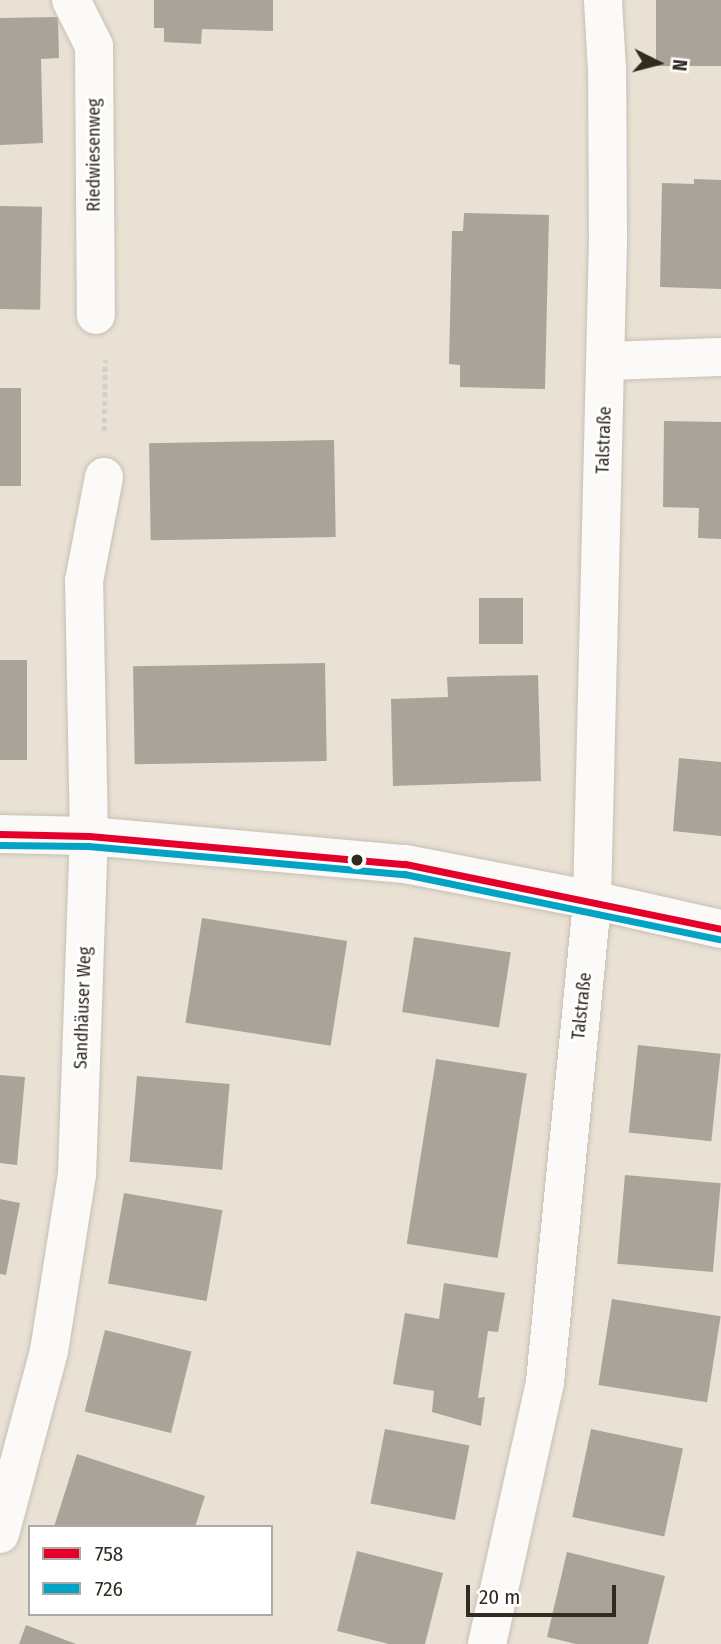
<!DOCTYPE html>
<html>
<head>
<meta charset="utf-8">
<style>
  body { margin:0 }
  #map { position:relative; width:721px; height:1644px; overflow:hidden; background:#e9e1d3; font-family:"Fira Sans Condensed",sans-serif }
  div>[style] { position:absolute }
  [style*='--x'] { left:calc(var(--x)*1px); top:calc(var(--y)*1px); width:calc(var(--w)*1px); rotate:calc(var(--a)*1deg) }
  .building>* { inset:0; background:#aaa399; transform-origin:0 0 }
  .path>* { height:4.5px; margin-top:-2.25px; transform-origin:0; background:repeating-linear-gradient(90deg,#d2d0cc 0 5px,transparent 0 8.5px) }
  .roads { filter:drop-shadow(0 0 2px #c6c0b5) drop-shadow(0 0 2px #c6c0b5) }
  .minor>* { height:38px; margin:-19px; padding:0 19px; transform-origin:19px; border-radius:19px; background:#fcfaf8 }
  .bus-1>* { height:7px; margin:-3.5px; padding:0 3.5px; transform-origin:3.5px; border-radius:3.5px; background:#e4002b }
  .bus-2>* { height:7px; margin:-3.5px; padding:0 3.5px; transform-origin:3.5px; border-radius:3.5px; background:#02a3c5 }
  .dots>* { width:19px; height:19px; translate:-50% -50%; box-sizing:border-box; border:4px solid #fff; border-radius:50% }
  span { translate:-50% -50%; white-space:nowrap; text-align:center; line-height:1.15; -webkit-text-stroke:6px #fff; paint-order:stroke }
  .street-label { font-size:18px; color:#312b21 }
  .legend { position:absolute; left:28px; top:1525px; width:245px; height:91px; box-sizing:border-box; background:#fff; border:2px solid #adaaa6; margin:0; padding:9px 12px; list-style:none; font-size:21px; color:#312b21 }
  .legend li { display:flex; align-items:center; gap:14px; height:35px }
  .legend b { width:35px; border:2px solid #adaaa6 }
  .north { position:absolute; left:623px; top:28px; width:70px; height:70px; -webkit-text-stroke:5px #fff; paint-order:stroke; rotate:96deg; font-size:19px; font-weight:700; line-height:28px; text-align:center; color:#312b21 }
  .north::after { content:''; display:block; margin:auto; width:24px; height:32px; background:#312b21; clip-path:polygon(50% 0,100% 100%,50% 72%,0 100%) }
  .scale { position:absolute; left:466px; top:1585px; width:150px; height:32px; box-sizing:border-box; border:4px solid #312b21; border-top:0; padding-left:9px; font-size:21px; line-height:24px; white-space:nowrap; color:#312b21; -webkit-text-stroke:5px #fff; paint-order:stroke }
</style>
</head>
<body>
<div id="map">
  <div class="building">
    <i style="clip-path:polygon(154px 0,273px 0,273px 31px,202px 29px,201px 44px,164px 42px,164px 28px,154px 28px)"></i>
    <i style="left:656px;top:0;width:65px;height:66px"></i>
    <i style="clip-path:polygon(58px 17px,59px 58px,41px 59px,43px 143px,0 145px,0 18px)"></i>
    <i style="clip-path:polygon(694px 179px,721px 180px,721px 289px,660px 287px,662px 183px,694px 184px)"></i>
    <i style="left:0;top:206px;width:42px;height:103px;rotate:1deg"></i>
    <i style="clip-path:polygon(464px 213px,549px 215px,545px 389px,460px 387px,460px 365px,449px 364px,452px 231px,463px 231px)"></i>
    <i style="left:0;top:388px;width:21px;height:98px"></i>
    <i style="clip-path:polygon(664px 421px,721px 422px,721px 539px,698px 538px,699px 508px,663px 507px)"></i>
    <i style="left:334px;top:440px;width:97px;height:185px;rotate:89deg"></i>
    <i style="left:479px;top:598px;width:44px;height:46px"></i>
    <i style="left:0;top:660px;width:27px;height:100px"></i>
    <i style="left:325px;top:663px;width:98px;height:192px;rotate:89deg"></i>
    <i style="clip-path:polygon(538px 675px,541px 781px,393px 786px,391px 699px,448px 697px,447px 677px)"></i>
    <i style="clip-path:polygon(679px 758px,721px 762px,721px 836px,673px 831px)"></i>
    <i style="left:202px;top:918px;width:147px;height:106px;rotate:9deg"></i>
    <i style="left:414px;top:937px;width:98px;height:76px;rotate:9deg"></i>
    <i style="left:638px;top:1045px;width:83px;height:88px;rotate:6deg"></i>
    <i style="left:436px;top:1059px;width:92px;height:187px;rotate:9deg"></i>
    <i style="clip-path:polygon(0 1075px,25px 1077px,17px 1165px,0 1163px)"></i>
    <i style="left:137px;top:1076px;width:93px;height:86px;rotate:5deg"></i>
    <i style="left:625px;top:1175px;width:96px;height:89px;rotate:5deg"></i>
    <i style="left:124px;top:1193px;width:100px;height:92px;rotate:10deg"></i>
    <i style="clip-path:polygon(0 1199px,20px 1203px,6px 1275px,0 1274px)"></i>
    <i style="clip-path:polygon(444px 1283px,505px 1293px,498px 1332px,488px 1331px,478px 1398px,485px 1397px,481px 1426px,432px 1412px,434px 1391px,393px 1384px,405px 1313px,439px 1319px)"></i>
    <i style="left:612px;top:1299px;width:110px;height:87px;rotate:9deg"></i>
    <i style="left:105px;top:1330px;width:89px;height:84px;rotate:14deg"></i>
    <i style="left:385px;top:1429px;width:86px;height:76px;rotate:11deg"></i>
    <i style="left:591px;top:1429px;width:94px;height:90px;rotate:12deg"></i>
    <i style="clip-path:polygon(77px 1454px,205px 1496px,195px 1527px,54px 1527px)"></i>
    <i style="clip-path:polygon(357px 1551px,443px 1573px,425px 1644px,389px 1644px,337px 1631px)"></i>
    <i style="clip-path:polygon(567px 1552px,665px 1576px,648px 1644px,576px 1644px,547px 1637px)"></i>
    <i style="clip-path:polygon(26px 1625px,76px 1644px,19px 1644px)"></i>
  </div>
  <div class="path">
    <i style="--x:104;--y:431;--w:71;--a:-89.2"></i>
  </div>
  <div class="roads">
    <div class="minor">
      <i style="--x:71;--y:0;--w:51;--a:63.4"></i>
      <i style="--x:94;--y:46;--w:269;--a:89.6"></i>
      <i style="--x:606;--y:361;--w:115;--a:-2"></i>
      <i style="--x:0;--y:834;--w:89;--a:1.3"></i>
      <i style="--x:89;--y:836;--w:317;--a:5.1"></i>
      <i style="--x:405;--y:864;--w:190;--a:10.9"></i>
      <i style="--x:592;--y:900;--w:132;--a:12.7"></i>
      <i style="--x:0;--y:1534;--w:189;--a:-75"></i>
      <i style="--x:49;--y:1351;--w:178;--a:-81"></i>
      <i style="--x:77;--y:1175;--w:339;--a:-88"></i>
      <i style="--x:89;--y:836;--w:255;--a:-91.1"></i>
      <i style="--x:84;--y:581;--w:106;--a:-79.1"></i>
      <i style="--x:487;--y:1644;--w:268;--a:-77.5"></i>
      <i style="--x:545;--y:1382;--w:484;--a:-84.4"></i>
      <i style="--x:592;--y:900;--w:661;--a:-88.61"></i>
      <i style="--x:608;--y:239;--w:169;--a:-90.3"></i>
      <i style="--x:607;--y:70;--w:70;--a:-93.3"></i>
    </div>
  </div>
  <div class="bus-1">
    <i style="--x:0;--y:834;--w:89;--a:1.3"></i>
    <i style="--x:89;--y:836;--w:317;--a:5.1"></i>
    <i style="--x:405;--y:864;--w:323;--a:11.6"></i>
  </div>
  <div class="bus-2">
    <i style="--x:0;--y:845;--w:88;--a:0.7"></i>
    <i style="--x:88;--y:846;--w:317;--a:5.1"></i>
    <i style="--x:404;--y:874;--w:322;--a:11.7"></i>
  </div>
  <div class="dots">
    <i style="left:357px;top:860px;background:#312b21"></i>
  </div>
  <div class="street-label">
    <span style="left:94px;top:155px;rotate:-90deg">Riedwiesenweg</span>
    <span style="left:604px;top:440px;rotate:-88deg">Talstraße</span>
    <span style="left:582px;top:1006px;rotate:-84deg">Talstraße</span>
    <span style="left:83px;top:1008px;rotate:-88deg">Sandhäuser Weg</span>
  </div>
  <ul class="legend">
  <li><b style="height:9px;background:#e4002b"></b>758</li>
  <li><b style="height:9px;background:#02a3c5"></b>726</li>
  </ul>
  <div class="north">N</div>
  <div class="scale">20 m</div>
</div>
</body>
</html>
